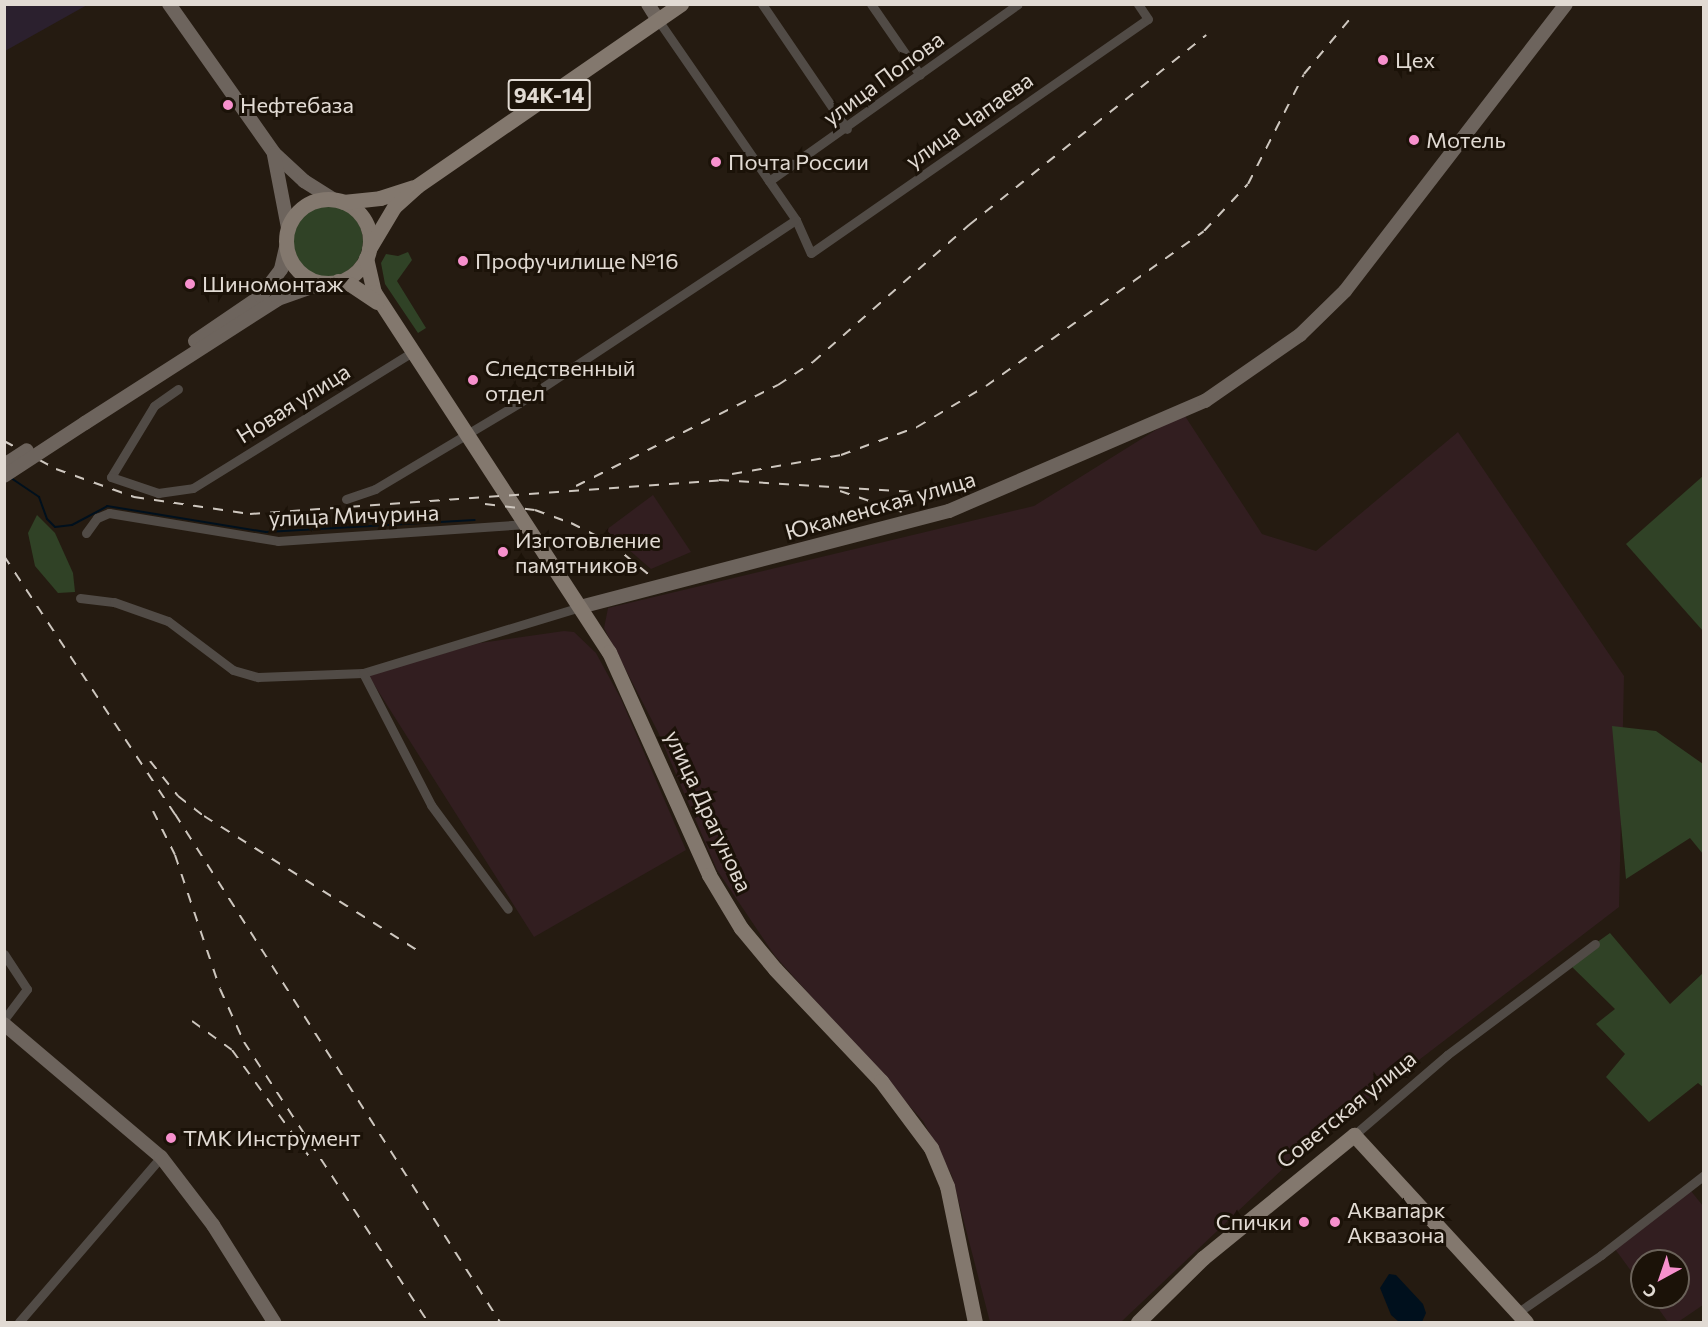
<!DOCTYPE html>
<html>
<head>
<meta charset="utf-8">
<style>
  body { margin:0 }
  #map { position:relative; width:1708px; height:1327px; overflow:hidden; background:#251b11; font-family:Commissioner,sans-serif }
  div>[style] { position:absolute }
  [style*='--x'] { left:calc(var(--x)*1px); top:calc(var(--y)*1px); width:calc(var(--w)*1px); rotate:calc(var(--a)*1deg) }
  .commercial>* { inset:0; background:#2b202e }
  .industrial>* { inset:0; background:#321e20 }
  .green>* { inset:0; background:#304226 }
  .round { border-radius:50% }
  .water>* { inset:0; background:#00101d }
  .stream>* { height:2px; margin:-1px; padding:0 1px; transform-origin:1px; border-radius:1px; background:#00101d }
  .street>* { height:9px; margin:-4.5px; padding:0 4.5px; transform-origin:4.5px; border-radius:4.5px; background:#514b46 }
  .secondary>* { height:14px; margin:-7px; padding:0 7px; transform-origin:7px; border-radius:7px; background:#6d645d }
  .primary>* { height:15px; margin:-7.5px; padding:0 7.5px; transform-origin:7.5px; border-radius:7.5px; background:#83786e }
  .primary>.ring { margin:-7.5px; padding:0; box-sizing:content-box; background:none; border:15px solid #83786e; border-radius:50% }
  .rail>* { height:2px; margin-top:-1px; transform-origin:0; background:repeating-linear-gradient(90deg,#cec7bf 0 10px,transparent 0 20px) }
  .secondary-bridge>* { height:14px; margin:-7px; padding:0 7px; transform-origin:7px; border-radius:7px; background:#6d645d }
  .dots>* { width:16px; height:16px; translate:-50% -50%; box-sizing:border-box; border:3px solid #1b1208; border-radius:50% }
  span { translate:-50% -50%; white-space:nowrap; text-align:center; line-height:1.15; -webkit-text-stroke:6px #1b1208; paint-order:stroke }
  .shield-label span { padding:2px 4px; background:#1b1208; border:2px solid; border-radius:4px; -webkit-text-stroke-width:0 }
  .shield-label { font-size:21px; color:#e1dad3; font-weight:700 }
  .poi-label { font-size:22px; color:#e1dad3 }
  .left { translate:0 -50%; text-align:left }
  .right { translate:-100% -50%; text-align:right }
  .street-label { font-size:22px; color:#e1dad3 }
  .frame { position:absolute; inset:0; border:6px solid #e1dad3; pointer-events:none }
  .north { position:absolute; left:1630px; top:1249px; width:60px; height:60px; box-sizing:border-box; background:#1b1208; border:2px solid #6a6259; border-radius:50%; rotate:220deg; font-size:16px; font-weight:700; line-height:24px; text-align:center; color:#e1dad3 }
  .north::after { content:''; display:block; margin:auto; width:21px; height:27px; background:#f790cd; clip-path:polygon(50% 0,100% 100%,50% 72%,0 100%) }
</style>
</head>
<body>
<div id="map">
  <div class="commercial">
    <i style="clip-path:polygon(5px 4px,87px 4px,87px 5px,5px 51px)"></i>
  </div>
  <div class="industrial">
    <i style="clip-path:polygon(1183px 413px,1262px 534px,1316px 551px,1458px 432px,1624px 676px,1619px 907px,1309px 1144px,1121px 1322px,990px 1322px,952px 1176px,923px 1121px,775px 956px,717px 870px,658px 732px,604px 628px,608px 608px,1034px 506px)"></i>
    <i style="clip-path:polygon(653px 495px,691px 552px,651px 569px,606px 530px)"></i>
    <i style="clip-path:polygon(564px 631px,574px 632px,596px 653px,621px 699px,686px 850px,534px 937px,368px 675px,480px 643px)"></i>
    <i style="clip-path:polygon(1691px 1191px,1703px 1206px,1703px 1305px,1678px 1322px,1668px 1322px,1650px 1297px,1678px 1297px,1678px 1261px,1642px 1261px,1642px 1286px,1615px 1249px)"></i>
  </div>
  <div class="green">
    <i class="round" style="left:291px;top:205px;width:72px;height:72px"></i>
    <i style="clip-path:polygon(408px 252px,412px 260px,397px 281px,426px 328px,418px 333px,385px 284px,381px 263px,386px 254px,398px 256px)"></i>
    <i style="clip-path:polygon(1703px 476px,1703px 631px,1626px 544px)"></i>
    <i style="clip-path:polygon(37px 515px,55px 533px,73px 573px,75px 592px,58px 593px,35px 566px,28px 533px)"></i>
    <i style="clip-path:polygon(1612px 726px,1656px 731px,1703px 764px,1703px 854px,1690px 838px,1626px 879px)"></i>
    <i style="clip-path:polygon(1610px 933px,1670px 1004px,1703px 973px,1703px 1087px,1698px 1083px,1649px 1122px,1606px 1077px,1625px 1054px,1596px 1024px,1615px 1009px,1568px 963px)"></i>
  </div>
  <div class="water">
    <i style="clip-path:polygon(1389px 1274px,1396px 1275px,1423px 1304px,1426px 1313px,1422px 1322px,1399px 1322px,1391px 1315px,1380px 1288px)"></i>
  </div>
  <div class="stream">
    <i style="--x:11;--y:478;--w:34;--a:34"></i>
    <i style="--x:39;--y:497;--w:23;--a:70"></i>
    <i style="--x:47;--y:519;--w:11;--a:45"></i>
    <i style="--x:55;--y:527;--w:17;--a:-7"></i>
    <i style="--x:72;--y:525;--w:40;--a:-28"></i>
    <i style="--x:107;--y:506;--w:161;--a:9.3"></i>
    <i style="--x:266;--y:532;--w:209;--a:-3.3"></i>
  </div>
  <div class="street">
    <i style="--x:762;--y:4;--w:151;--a:55.8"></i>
    <i style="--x:871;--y:4;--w:86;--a:55.4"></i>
    <i style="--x:658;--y:20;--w:243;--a:55.4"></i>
    <i style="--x:796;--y:220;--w:36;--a:66"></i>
    <i style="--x:811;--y:253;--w:410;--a:-34.8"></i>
    <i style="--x:1148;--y:19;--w:18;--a:-124"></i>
    <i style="--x:769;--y:181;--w:305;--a:-35.4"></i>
    <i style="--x:178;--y:389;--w:29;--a:145"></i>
    <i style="--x:154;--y:406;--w:83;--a:121.2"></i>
    <i style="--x:111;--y:477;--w:50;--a:18.8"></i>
    <i style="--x:158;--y:493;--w:35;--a:-8"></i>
    <i style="--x:193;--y:488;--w:260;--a:-31.8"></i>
    <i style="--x:346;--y:499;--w:31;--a:-19"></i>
    <i style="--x:375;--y:489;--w:168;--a:-30.8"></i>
    <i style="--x:519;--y:403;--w:332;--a:-33.5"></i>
    <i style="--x:86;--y:533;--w:19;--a:-54"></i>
    <i style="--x:97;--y:518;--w:13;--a:-23"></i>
    <i style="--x:109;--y:513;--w:171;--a:9.4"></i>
    <i style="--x:278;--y:541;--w:249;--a:-3.9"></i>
    <i style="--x:80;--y:598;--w:34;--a:7"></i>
    <i style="--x:114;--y:602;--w:57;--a:19.4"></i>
    <i style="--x:168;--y:621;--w:81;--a:37"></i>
    <i style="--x:233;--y:670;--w:26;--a:16"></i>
    <i style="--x:258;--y:677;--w:105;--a:-2.2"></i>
    <i style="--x:363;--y:673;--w:227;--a:-16.9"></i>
    <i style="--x:363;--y:673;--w:148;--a:62.7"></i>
    <i style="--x:431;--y:805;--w:129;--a:53.5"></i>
    <i style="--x:4;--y:954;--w:42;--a:56.7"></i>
    <i style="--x:27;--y:989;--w:39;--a:127"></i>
    <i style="--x:1354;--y:1135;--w:123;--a:-40.7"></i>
    <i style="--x:1447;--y:1055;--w:185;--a:-36.9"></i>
    <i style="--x:1517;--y:1313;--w:102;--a:-34.6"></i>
    <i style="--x:1601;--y:1255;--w:130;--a:-37.8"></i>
    <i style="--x:19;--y:1322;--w:218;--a:-49.3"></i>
  </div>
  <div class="secondary">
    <i style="--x:169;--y:4;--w:182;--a:54.8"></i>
    <i style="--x:274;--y:153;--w:41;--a:43"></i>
    <i style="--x:304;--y:181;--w:36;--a:32"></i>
    <i style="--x:648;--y:4;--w:19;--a:58"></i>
    <i style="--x:274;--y:155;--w:74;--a:79.1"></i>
    <i style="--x:195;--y:341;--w:80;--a:-34.3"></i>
    <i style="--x:261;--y:296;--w:34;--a:-53"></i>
    <i style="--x:281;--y:269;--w:22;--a:-77"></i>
    <i style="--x:85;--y:423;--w:229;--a:-32.7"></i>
    <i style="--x:278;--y:299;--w:48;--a:-19.6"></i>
    <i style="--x:580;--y:607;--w:381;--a:-14.6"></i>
    <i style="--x:949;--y:511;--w:279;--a:-23.3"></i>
    <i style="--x:1205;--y:401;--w:116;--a:-34.8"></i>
    <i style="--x:1300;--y:335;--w:63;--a:-44.4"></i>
    <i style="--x:1345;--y:291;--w:362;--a:-52.4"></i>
    <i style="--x:4;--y:1024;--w:206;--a:40.3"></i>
    <i style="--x:161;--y:1157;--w:86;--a:52.6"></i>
    <i style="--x:213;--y:1225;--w:115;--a:57.8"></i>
  </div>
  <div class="primary">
    <i class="ring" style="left:286px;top:199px;width:69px;height:69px"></i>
    <i style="--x:343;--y:202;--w:37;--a:-6"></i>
    <i style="--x:380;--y:198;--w:35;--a:-18"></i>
    <i style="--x:369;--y:249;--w:49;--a:-59.2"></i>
    <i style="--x:394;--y:207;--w:31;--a:-42"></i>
    <i style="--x:417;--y:186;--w:321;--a:-34.6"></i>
    <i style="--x:366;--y:258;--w:35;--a:77"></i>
    <i style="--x:374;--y:292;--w:430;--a:56.9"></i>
    <i style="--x:609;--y:652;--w:244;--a:65.8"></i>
    <i style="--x:709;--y:875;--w:62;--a:58.9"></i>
    <i style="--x:741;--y:928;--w:53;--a:50.3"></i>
    <i style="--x:775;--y:969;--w:154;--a:46.6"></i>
    <i style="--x:881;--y:1081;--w:84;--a:53.3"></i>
    <i style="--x:931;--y:1148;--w:41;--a:67.2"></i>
    <i style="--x:947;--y:1186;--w:139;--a:78.4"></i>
    <i style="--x:338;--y:281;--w:12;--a:14"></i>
    <i style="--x:350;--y:284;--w:32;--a:34"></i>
    <i style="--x:1138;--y:1322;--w:91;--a:-44.6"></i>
    <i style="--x:1203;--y:1258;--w:195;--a:-39.2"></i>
    <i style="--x:1354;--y:1135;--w:254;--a:47.4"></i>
  </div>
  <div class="rail">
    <i style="--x:4;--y:441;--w:59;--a:28.3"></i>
    <i style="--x:56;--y:469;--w:83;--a:19.7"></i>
    <i style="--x:134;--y:497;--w:117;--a:8.3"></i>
    <i style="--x:250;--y:514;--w:470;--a:-4.1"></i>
    <i style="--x:719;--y:480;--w:212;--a:3.5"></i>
    <i style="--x:732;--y:474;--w:111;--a:-9.9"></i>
    <i style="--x:841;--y:455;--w:81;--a:-20.2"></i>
    <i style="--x:917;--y:427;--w:80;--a:-30.7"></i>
    <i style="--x:986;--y:386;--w:267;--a:-35.4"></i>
    <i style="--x:1204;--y:231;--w:64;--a:-46.9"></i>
    <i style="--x:1248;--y:184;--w:123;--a:-63"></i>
    <i style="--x:1304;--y:74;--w:78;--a:-50.2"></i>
    <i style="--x:576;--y:486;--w:226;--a:-26.6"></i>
    <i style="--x:778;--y:385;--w:42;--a:-33.3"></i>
    <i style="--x:813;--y:362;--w:208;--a:-41.3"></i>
    <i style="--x:969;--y:225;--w:304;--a:-38.7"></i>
    <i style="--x:840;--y:491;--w:65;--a:18.7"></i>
    <i style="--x:485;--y:504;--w:50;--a:6.8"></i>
    <i style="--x:535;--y:510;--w:38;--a:20"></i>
    <i style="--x:571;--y:523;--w:42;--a:26.6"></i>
    <i style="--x:609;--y:542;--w:57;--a:39.3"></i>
    <i style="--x:4;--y:556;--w:310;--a:56.5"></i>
    <i style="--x:175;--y:814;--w:603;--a:57.39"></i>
    <i style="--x:150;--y:761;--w:45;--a:51.3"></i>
    <i style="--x:178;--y:796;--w:33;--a:38"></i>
    <i style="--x:204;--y:816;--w:255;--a:32.2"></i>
    <i style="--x:153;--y:811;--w:49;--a:63.4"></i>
    <i style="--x:175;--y:855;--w:141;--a:71.4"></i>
    <i style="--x:220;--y:989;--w:58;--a:65.6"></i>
    <i style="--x:244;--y:1042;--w:335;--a:56.7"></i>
    <i style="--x:192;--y:1021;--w:49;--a:35.9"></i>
    <i style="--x:232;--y:1050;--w:135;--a:54.1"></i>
  </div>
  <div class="secondary-bridge">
    <i style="--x:4;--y:465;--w:27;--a:-33"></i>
    <i style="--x:4;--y:476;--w:97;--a:-33.2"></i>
  </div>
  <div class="dots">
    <i style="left:1383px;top:60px;background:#f790cd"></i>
    <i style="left:228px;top:105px;background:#f790cd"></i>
    <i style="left:1414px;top:140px;background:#f790cd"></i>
    <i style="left:716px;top:162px;background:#f790cd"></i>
    <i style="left:463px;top:261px;background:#f790cd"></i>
    <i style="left:190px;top:284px;background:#f790cd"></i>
    <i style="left:473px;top:380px;background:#f790cd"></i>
    <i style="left:503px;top:552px;background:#f790cd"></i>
    <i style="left:171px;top:1138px;background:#f790cd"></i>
    <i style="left:1304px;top:1222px;background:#f790cd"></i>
    <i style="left:1335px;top:1222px;background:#f790cd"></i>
  </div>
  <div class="shield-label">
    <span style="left:549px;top:95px">94К-14</span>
  </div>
  <div class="poi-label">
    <span class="left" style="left:1395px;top:60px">Цех</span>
    <span class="left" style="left:240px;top:105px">Нефтебаза</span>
    <span class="left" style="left:1426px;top:140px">Мотель</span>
    <span class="left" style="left:728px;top:162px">Почта России</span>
    <span class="left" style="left:475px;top:261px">Профучилище №16</span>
    <span class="left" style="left:202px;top:284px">Шиномонтаж</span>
    <span class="left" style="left:485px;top:380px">Следственный<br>отдел</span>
    <span class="left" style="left:515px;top:552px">Изготовление<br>памятников</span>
    <span class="left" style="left:183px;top:1138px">ТМК Инструмент</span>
    <span class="left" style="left:1347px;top:1222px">Аквапарк<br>Аквазона</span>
    <span class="right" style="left:1292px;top:1222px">Спички</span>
  </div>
  <div class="street-label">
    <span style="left:883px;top:78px;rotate:-36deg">улица Попова</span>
    <span style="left:969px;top:120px;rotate:-35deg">улица Чапаева</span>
    <span style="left:293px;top:403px;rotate:-32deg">Новая улица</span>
    <span style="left:880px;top:505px;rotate:-16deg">Юкаменская улица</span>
    <span style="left:354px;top:515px;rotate:-2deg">улица Мичурина</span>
    <span style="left:709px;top:811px;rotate:65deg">улица Драгунова</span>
    <span style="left:1346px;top:1109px;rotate:-39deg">Советская улица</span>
  </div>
  <div class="frame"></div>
  <div class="north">С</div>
</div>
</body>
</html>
